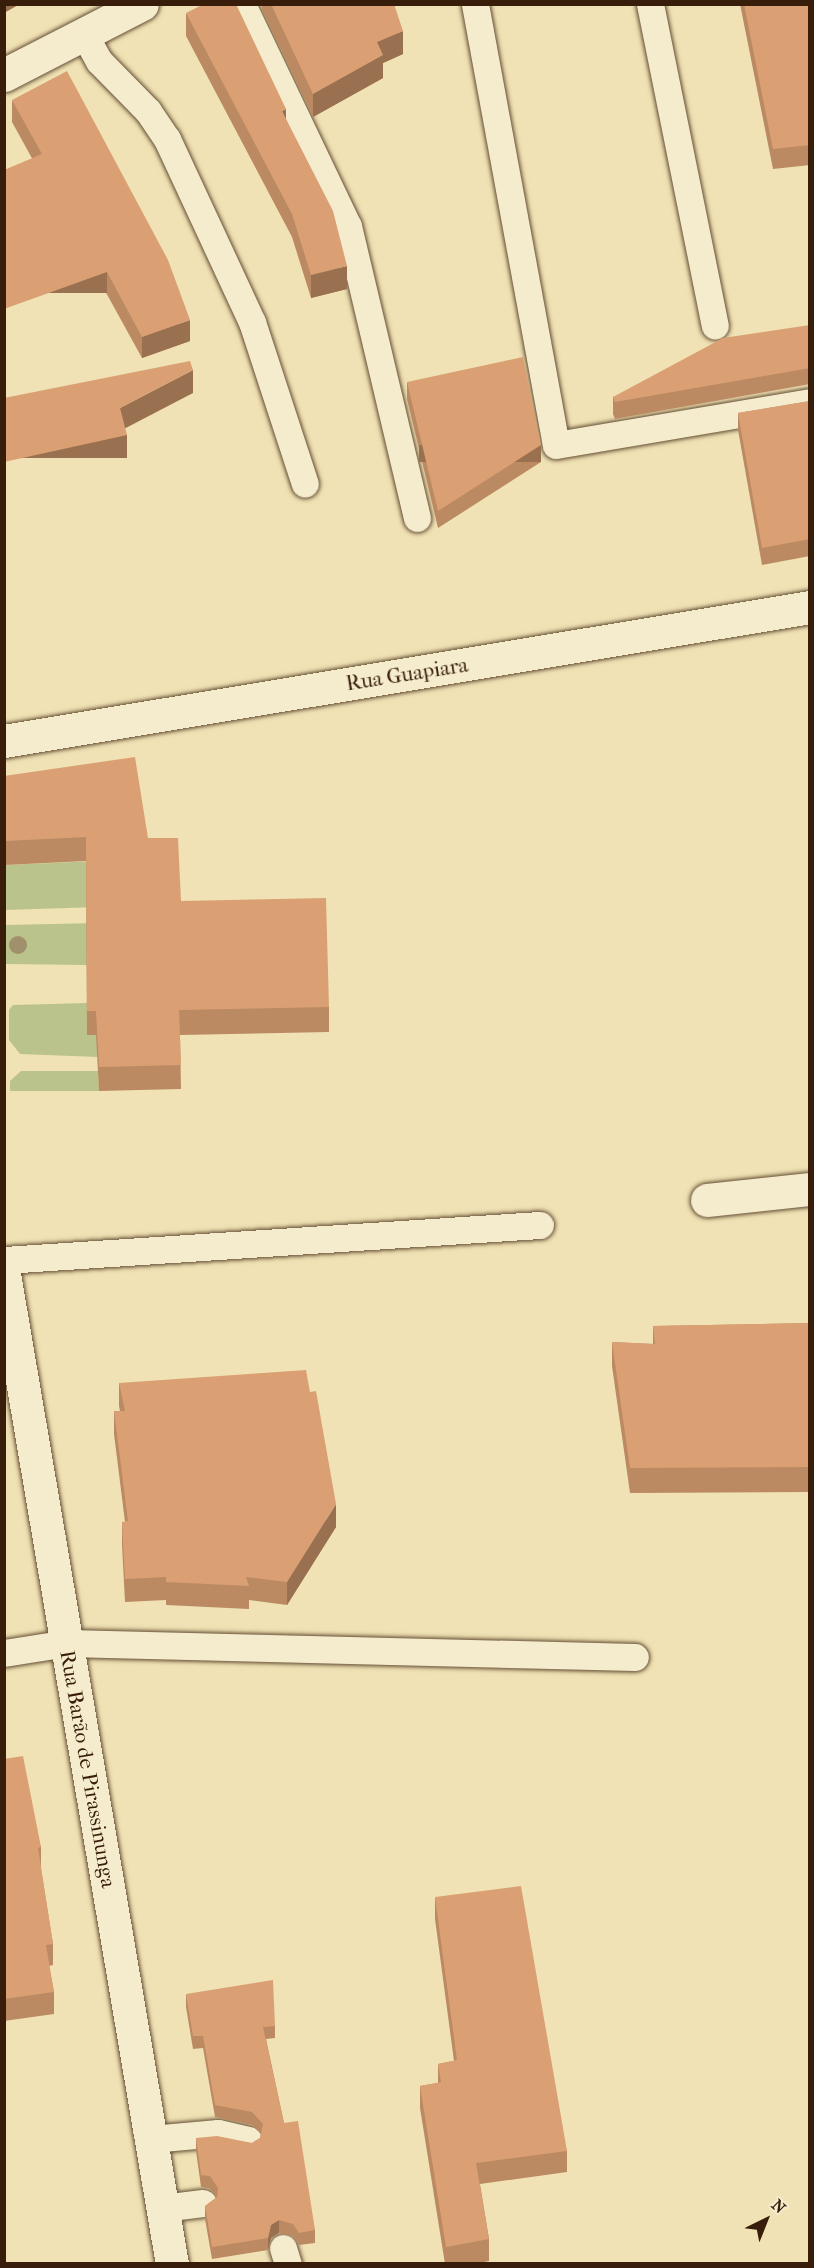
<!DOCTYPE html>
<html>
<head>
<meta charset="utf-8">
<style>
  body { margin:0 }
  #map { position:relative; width:814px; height:2268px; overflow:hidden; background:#f0e2b4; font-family:"IM FELL French Canon",serif }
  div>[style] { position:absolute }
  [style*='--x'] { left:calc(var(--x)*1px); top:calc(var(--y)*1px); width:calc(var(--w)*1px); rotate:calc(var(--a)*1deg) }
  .green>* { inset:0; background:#bbc38c }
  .roads { filter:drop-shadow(0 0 2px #654e34) drop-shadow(0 0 2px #654e34) }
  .service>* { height:27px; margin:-13.5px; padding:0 13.5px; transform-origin:13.5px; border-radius:13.5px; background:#f5ecce }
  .minor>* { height:33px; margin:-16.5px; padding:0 16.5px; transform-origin:16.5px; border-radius:16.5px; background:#f5ecce }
  .tertiary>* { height:33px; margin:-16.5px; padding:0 16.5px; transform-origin:16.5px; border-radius:16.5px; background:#f5ecce }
  .trees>* { width:18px; height:18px; margin:-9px; border-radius:50%; background:#a0916c }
  .wall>* { inset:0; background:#bb8a63 }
  .shaded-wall>* { inset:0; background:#997050; transform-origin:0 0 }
  .building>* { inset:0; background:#daa073 }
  span { translate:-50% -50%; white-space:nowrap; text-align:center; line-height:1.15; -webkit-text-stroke:6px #f5ecce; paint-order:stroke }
  .street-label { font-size:21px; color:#371d0a }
  .frame { position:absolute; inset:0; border:6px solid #371d0a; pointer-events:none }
  .north { position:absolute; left:736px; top:2190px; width:60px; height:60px; -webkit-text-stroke:4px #f5ecce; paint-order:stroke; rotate:43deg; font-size:16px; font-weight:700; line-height:24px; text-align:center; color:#371d0a }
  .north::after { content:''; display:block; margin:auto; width:21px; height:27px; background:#371d0a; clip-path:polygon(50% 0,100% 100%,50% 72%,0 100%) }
</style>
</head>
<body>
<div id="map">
  <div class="green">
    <i style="clip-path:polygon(97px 861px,178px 862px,181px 925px,87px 931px,87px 965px,5px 964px,5px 925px,99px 923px,99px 907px,5px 910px,5px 865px)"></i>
    <i style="clip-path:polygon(87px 1003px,87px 1035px,97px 1035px,98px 1057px,20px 1054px,9px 1040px,9px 1010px,13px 1005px)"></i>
    <i style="clip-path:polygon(21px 1071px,98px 1071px,99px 1091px,10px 1091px,10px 1081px)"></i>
  </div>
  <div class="roads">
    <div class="service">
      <i style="--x:242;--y:4;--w:246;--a:64.5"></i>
      <i style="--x:348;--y:226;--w:300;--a:76.7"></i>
      <i style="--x:475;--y:4;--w:448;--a:79.6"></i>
      <i style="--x:556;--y:445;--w:258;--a:-9.6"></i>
      <i style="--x:650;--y:4;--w:328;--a:78.6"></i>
      <i style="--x:84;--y:34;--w:31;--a:61"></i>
      <i style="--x:99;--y:61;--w:70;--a:45.6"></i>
      <i style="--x:148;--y:111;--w:34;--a:56"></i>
      <i style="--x:167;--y:139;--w:202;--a:65.1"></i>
      <i style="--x:252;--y:322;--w:170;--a:71.9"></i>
      <i style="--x:4;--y:1260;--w:537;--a:-3.74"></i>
      <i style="--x:4;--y:1653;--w:64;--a:-9"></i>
      <i style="--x:67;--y:1643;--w:568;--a:1.41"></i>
      <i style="--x:151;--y:2139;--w:67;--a:-5.1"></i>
      <i style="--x:218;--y:2133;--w:31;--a:13"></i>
      <i style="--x:162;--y:2208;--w:41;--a:-7"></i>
      <i style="--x:283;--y:2248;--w:17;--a:73"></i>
    </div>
    <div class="minor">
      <i style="--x:4;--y:741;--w:817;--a:-9.44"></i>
      <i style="--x:707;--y:1200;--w:104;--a:-6.1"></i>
      <i style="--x:4;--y:1274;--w:1004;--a:80.37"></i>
    </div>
    <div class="tertiary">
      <i style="--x:4;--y:75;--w:155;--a:-27.2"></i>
    </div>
  </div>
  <div class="trees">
    <i style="left:18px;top:945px"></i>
  </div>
  <div class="wall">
    <i style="clip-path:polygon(262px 4px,394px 4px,403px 54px,383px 63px,383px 78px,313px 117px,262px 10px)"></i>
    <i style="clip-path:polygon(740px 4px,810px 4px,810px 165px,773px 169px)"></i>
    <i style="clip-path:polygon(186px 13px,286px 119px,347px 289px,311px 298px,292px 237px,186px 36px)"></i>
    <i style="clip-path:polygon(12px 100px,190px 341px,142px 358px,12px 122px)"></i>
    <i style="clip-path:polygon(810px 325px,810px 384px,615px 419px,613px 414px,613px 397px)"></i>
    <i style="clip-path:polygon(407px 382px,541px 462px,438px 528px,407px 399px)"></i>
    <i style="clip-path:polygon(810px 401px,810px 556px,762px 565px,738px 430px,738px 413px)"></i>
    <i style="clip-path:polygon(4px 776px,148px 838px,181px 901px,329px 1007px,329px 1032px,180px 1035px,181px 1089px,99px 1091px,96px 1035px,87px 1035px,86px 861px,5px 865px,4px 864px)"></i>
    <i style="clip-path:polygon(810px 1323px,810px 1492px,630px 1493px,612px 1366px,612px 1342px,653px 1344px,653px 1326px)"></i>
    <i style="clip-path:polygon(119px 1383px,336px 1527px,287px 1605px,249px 1600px,249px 1609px,166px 1605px,166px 1600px,125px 1602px,122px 1545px,122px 1522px,125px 1522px,114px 1434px,114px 1411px,120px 1411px,119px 1406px)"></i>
    <i style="clip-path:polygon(4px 1759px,41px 1847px,41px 1869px,53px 1944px,53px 1965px,49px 1966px,54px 1992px,54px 2014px,4px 2021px)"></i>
    <i style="clip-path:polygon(435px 1897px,567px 2151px,567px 2172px,480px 2184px,489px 2239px,489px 2261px,475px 2264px,445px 2264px,420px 2108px,420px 2086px,438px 2083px,438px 2064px,454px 2061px,435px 1919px)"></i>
    <i style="clip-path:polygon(186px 1994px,275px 2026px,275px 2038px,266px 2039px,284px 2123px,315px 2230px,315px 2243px,299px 2245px,293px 2236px,279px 2233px,271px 2238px,268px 2250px,212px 2259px,205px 2219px,205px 2206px,216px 2198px,210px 2189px,201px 2187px,196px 2151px,196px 2138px,252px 2143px,260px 2138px,261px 2134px,252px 2125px,215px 2117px,203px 2048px,193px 2049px,186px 2007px)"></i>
  </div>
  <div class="shaded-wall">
    <i style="clip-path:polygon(4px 4px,20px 4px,4px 13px)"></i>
    <i style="clip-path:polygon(403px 31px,403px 54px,383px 63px,383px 78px,313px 117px,313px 94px,377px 42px)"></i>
    <i style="clip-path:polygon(286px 109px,286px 132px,282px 111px)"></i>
    <i style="clip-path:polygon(347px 266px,347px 289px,311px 298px,311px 275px)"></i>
    <i style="left:107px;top:272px;width:21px;height:109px;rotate:90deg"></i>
    <i style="clip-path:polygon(190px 320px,190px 341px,142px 358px,142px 337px)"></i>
    <i style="clip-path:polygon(193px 370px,193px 393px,120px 431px,120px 408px)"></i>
    <i style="left:127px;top:435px;width:23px;height:126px;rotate:90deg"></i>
    <i style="left:541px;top:445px;width:17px;height:122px;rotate:90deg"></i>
    <i style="clip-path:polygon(336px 1504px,336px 1527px,287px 1605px,287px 1582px)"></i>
    <i style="clip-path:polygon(279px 2220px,279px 2233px,271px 2238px,268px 2250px,268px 2238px,271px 2225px)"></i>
  </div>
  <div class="building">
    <i style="clip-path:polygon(204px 4px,236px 4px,286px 109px,282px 111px,333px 211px,347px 266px,311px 275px,292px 214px,186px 13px)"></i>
    <i style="clip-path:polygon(271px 4px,394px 4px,403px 31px,377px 42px,383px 55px,313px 94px)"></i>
    <i style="clip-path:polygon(744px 4px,810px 4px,810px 145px,773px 149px)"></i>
    <i style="clip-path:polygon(67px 71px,168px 260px,190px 320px,142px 337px,107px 272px,4px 309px,4px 170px,42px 154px,12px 100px)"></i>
    <i style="clip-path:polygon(810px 325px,810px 368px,615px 402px,613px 397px,723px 338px)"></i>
    <i style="clip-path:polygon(523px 357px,541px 445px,438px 511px,407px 382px)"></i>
    <i style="clip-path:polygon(190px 361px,193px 370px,120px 408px,127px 435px,4px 462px,4px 398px)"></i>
    <i style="clip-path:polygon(810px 401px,810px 539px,762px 548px,738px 413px)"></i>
    <i style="clip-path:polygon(135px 757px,148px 838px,178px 838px,181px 901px,326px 898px,329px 1007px,179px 1010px,181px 1065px,99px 1067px,96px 1011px,87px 1011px,86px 837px,5px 841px,4px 840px,4px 776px)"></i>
    <i style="clip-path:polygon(810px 1323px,810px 1467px,630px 1468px,612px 1342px,655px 1344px,653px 1326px)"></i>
    <i style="clip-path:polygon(306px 1370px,310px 1392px,316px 1391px,336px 1504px,287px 1582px,246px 1577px,249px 1586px,166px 1582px,166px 1577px,125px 1579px,122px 1522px,128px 1521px,114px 1411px,125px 1411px,119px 1383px)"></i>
    <i style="clip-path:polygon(23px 1756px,41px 1847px,38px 1848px,53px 1944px,46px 1945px,54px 1992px,4px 1999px,4px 1759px)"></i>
    <i style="clip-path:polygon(521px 1886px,567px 2151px,476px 2163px,489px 2239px,446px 2247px,420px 2086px,441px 2082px,438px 2064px,457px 2060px,435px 1897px)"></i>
    <i style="clip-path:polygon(273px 1980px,275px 2026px,263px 2027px,284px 2123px,298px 2121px,315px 2230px,299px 2233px,293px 2224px,279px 2220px,271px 2225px,268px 2238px,212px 2247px,205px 2206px,217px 2197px,218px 2188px,210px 2176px,201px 2175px,196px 2138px,217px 2136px,252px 2143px,260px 2138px,263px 2124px,252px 2112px,215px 2105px,203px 2036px,193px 2036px,186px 1994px)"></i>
  </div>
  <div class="street-label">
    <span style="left:407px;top:674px;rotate:-9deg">Rua Guapiara</span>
    <span style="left:88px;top:1769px;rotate:80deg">Rua Barão de Pirassinunga</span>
  </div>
  <div class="frame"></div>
  <div class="north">N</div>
</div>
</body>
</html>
